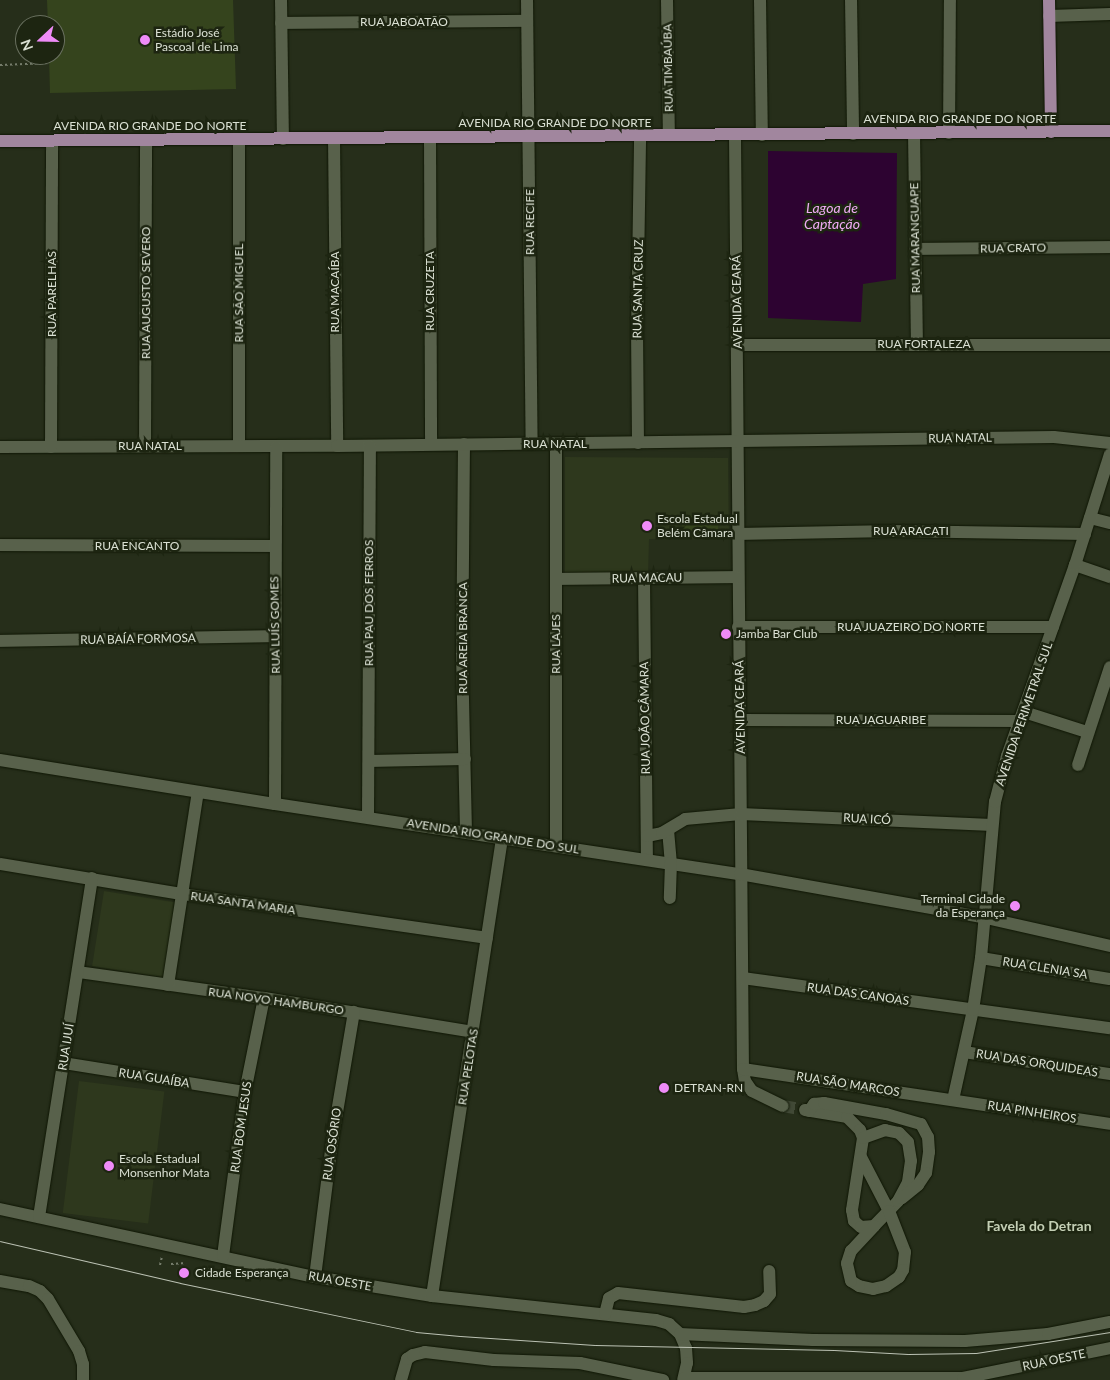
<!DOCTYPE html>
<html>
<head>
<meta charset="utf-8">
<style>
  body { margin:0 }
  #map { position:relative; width:1110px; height:1380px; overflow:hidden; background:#262e1a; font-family:Lato,sans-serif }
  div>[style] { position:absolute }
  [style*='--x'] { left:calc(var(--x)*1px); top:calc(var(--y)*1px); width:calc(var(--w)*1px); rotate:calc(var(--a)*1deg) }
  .built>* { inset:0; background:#2e381d; transform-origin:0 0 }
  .green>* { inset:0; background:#35441d; transform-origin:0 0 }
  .water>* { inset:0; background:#2d0331 }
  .minor-tunnel>* { height:12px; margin-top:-6px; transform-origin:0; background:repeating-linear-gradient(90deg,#414936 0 12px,transparent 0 18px) }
  .path>* { height:2px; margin-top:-1px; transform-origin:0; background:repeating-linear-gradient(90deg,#767d6c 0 2.5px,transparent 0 5px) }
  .roads { filter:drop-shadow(0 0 1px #0f1604) drop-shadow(0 0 1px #0f1604) }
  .minor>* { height:12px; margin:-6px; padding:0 6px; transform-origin:6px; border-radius:6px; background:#58614b }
  .major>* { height:12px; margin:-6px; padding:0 6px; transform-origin:6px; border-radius:6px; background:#a1869e }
  .tram>* { height:1px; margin:-0.5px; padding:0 0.5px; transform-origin:0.5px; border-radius:0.5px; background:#bcc2b4 }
  .dots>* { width:14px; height:14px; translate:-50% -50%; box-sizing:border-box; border:2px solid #1d2511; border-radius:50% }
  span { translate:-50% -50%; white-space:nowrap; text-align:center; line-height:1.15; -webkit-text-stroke:5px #1d2511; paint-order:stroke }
  .street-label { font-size:12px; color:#dae0d3 }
  .poi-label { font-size:12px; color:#dae0d3 }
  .left { translate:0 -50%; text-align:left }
  .right { translate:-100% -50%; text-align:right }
  .water-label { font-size:14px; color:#efabf4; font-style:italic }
  .neighbourhood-label { font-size:14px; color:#c4cfb5; font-weight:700 }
  .north { position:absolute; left:15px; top:15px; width:50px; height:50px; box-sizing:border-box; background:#1d2511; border:1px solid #69705f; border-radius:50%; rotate:249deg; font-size:14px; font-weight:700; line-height:20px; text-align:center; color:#dae0d3 }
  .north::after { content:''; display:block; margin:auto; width:18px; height:22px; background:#ee8bf7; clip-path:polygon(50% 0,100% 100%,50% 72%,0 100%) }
</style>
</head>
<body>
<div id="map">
  <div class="built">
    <i style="clip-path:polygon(565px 457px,728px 458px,729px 538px,649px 539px,648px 575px,565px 576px)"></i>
    <i style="left:104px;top:891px;width:73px;height:76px;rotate:9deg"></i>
    <i style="left:79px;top:1081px;width:86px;height:133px;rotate:7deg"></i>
  </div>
  <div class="green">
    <i style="clip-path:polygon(47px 0,233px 0,236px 89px,50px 93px,49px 55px,55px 55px,55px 25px,48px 25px)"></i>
    <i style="left:682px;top:516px;width:36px;height:21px"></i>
  </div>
  <div class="water">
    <i style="clip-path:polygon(768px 151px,897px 153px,896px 279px,863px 284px,861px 322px,768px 318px)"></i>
  </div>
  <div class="minor-tunnel">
    <i style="--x:783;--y:1106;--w:22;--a:10"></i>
  </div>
  <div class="path">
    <i style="--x:0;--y:65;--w:49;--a:-2.3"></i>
    <i style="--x:171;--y:1264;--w:15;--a:-4"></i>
    <i style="--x:160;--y:1265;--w:9;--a:-77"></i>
    <i style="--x:208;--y:1276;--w:10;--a:-79"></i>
  </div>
  <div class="roads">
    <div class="minor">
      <i style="--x:281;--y:0;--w:139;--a:89.2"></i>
      <i style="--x:527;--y:0;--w:444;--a:89.4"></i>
      <i style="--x:667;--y:0;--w:135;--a:89.2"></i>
      <i style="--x:760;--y:0;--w:135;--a:89.2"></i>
      <i style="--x:851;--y:0;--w:134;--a:89.1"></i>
      <i style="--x:1049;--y:16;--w:61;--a:-1.9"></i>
      <i style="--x:281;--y:23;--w:246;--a:-0.5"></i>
      <i style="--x:914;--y:133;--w:210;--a:89.2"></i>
      <i style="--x:949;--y:133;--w:133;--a:-89.6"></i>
      <i style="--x:735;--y:135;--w:934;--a:89.51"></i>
      <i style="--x:743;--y:1069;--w:12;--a:81"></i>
      <i style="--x:745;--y:1081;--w:12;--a:55"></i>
      <i style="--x:752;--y:1091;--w:34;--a:26"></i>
      <i style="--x:430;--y:137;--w:307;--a:89.8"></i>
      <i style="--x:334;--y:138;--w:308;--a:89.4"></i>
      <i style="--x:915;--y:249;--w:195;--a:-0.6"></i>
      <i style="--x:738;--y:345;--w:372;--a:0"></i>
      <i style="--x:638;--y:443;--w:109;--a:-90.5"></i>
      <i style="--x:637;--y:334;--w:198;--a:-89.1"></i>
      <i style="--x:464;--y:444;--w:211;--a:90.5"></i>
      <i style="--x:462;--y:655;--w:176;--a:88.7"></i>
      <i style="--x:145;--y:446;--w:306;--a:-89.8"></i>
      <i style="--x:239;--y:446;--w:307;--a:-90"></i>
      <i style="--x:0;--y:447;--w:337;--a:-0.2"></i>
      <i style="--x:337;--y:446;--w:717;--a:-0.72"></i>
      <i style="--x:1054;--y:437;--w:56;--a:6.1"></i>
      <i style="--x:51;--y:447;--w:306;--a:-89.8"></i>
      <i style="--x:1090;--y:518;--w:21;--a:14"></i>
      <i style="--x:737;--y:534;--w:155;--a:-1.1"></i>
      <i style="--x:892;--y:531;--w:193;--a:0.9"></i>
      <i style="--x:0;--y:545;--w:274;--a:0.2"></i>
      <i style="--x:1075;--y:565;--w:37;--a:19"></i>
      <i style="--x:644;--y:578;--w:281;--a:89.4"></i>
      <i style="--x:557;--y:579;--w:180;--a:-0.6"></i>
      <i style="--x:738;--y:627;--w:315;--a:0"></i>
      <i style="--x:0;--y:641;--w:275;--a:-1"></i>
      <i style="--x:1024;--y:712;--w:66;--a:17.6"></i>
      <i style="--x:741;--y:720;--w:280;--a:0.2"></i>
      <i style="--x:0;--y:760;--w:278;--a:9.1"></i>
      <i style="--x:275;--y:804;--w:470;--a:8.6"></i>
      <i style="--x:740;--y:874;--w:250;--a:10.1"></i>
      <i style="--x:986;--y:918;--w:127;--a:12.7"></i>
      <i style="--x:369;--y:761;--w:96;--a:-1.2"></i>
      <i style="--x:1078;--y:765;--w:103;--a:-71.9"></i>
      <i style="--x:275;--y:804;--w:357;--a:-89.8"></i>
      <i style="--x:368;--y:817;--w:371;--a:-89.7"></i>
      <i style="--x:668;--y:830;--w:33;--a:85"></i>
      <i style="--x:671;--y:863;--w:35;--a:92"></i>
      <i style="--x:647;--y:836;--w:15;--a:-11"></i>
      <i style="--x:662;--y:833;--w:27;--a:-31"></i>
      <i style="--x:685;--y:819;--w:56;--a:-5.1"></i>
      <i style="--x:741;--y:814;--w:251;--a:2.5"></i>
      <i style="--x:556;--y:845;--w:401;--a:-90"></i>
      <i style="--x:0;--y:864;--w:184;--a:9.4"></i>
      <i style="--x:182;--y:894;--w:308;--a:8.2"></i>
      <i style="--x:981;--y:958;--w:130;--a:9.3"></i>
      <i style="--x:78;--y:972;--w:188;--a:8"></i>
      <i style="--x:264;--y:998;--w:212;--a:9.2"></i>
      <i style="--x:743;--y:978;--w:370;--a:7.8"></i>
      <i style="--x:168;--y:985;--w:195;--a:-81.2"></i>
      <i style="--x:964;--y:1052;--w:148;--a:8.6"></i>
      <i style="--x:64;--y:1063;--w:183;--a:9.1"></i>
      <i style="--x:743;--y:1069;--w:371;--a:8.5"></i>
      <i style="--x:953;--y:1100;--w:92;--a:-77.5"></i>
      <i style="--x:973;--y:1010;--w:53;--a:-81.3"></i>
      <i style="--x:981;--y:958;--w:157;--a:-84.9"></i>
      <i style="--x:995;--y:802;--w:48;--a:-75.4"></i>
      <i style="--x:1007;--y:756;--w:203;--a:-70.4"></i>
      <i style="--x:1075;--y:565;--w:116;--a:-72.5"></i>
      <i style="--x:805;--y:1110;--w:43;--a:9.5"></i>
      <i style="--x:847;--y:1117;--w:18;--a:45"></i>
      <i style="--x:860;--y:1130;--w:9;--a:69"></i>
      <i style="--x:863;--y:1138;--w:73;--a:98.7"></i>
      <i style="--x:852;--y:1210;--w:11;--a:80"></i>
      <i style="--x:854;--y:1221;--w:9;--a:41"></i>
      <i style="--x:861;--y:1227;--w:13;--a:-4"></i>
      <i style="--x:874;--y:1226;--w:35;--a:-46"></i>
      <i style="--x:898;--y:1201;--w:21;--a:-62"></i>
      <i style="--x:908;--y:1182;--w:21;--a:-82"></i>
      <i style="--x:911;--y:1161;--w:19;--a:-99"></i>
      <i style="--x:908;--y:1142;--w:13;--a:-135"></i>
      <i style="--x:899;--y:1133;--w:14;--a:-168"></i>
      <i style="--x:885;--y:1130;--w:23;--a:160"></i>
      <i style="--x:809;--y:1111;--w:9;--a:-54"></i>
      <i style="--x:814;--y:1104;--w:10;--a:-6"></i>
      <i style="--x:824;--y:1103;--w:63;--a:10.1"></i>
      <i style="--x:886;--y:1114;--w:36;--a:16"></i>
      <i style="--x:921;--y:1124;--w:15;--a:62"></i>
      <i style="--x:928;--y:1137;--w:15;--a:86"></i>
      <i style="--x:929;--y:1152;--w:21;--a:98"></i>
      <i style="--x:926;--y:1173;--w:14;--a:124"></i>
      <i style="--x:918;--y:1185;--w:21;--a:141"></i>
      <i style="--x:861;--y:1157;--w:61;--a:62.6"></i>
      <i style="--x:889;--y:1211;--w:44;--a:68.7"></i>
      <i style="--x:905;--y:1252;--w:18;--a:96"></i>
      <i style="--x:903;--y:1270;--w:8;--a:120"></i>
      <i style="--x:899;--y:1277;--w:16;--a:145"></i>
      <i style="--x:886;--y:1286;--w:13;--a:167"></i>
      <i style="--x:873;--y:1289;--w:14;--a:-168"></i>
      <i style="--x:859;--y:1286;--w:9;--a:-148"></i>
      <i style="--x:851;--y:1281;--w:18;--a:-103"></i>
      <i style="--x:847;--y:1263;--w:13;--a:-72"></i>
      <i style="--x:851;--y:1251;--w:34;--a:-47"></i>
      <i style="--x:0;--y:1209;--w:322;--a:12.2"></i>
      <i style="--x:315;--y:1277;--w:119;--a:9.2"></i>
      <i style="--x:432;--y:1296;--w:225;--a:6.1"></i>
      <i style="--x:656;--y:1320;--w:14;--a:17"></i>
      <i style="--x:669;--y:1324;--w:15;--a:42"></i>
      <i style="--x:680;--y:1334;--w:15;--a:67"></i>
      <i style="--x:686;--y:1348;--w:15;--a:86"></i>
      <i style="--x:687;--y:1363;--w:17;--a:103"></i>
      <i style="--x:39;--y:1217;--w:343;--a:-81.1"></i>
      <i style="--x:223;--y:1256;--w:165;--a:-82.4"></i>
      <i style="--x:245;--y:1092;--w:96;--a:-78.6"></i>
      <i style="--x:315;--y:1277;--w:136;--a:-82.8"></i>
      <i style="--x:332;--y:1142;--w:132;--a:-80.4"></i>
      <i style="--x:0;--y:1281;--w:29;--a:10"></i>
      <i style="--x:29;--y:1286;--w:12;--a:24"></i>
      <i style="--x:40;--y:1291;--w:11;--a:45"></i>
      <i style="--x:48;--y:1299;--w:61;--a:59.2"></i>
      <i style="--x:79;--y:1351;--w:14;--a:73"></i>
      <i style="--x:83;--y:1364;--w:16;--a:90"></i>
      <i style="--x:432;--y:1296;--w:464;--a:-81.3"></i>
      <i style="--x:605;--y:1314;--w:16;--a:-76"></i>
      <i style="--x:609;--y:1298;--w:10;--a:-29"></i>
      <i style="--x:618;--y:1293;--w:127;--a:6.3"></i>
      <i style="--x:744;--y:1307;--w:11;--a:-10"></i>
      <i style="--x:755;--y:1305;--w:10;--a:-24"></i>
      <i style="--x:764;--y:1301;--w:9;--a:-49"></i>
      <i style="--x:770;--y:1294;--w:23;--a:-92"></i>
      <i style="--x:680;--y:1334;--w:133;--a:2.6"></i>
      <i style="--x:813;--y:1340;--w:152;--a:0.4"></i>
      <i style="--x:965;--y:1341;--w:83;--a:-4.8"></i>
      <i style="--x:1048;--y:1334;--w:63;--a:-11"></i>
      <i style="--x:684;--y:1378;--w:279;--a:0"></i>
      <i style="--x:963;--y:1378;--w:150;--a:-11.5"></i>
      <i style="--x:401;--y:1380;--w:22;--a:-74"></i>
      <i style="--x:407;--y:1359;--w:7;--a:-34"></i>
      <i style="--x:413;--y:1355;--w:12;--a:-14"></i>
      <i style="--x:425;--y:1352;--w:69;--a:6.6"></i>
      <i style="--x:494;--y:1360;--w:86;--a:2"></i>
      <i style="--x:580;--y:1363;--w:85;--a:11.6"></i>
    </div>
    <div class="major">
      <i style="--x:1049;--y:0;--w:132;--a:89.1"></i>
      <i style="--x:0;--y:141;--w:1110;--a:-0.52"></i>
    </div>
  </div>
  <div class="tram">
    <i style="--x:0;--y:1241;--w:185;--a:13.1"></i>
    <i style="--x:180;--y:1283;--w:241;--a:11.7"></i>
    <i style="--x:416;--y:1332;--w:44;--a:5.2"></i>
    <i style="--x:460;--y:1336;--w:135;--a:3.8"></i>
    <i style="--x:595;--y:1345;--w:239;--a:1.2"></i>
    <i style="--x:834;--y:1350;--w:74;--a:3.1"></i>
    <i style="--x:908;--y:1354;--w:68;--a:-0.8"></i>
    <i style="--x:976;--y:1353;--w:136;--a:-8.9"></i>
  </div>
  <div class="dots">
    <i style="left:145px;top:40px;background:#ee8bf7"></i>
    <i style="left:647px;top:526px;background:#ee8bf7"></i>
    <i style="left:726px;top:634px;background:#ee8bf7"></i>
    <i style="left:1015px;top:906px;background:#ee8bf7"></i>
    <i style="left:664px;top:1088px;background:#ee8bf7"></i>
    <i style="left:109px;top:1166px;background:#ee8bf7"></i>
    <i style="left:184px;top:1273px;background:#ee8bf7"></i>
  </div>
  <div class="street-label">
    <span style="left:404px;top:22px">RUA JABOATÃO</span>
    <span style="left:668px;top:68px;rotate:-91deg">RUA TIMBAÚBA</span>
    <span style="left:960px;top:119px">AVENIDA RIO GRANDE DO NORTE</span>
    <span style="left:555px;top:123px">AVENIDA RIO GRANDE DO NORTE</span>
    <span style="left:150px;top:126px">AVENIDA RIO GRANDE DO NORTE</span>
    <span style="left:530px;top:222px;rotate:-90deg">RUA RECIFE</span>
    <span style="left:915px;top:238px;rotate:-91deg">RUA MARANGUAPE</span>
    <span style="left:1013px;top:248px;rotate:-1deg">RUA CRATO</span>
    <span style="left:638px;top:289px;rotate:-89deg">RUA SANTA CRUZ</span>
    <span style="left:430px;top:291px;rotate:-90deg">RUA CRUZETA</span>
    <span style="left:335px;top:292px;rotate:-90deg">RUA MACAÍBA</span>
    <span style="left:146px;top:293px;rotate:-90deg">RUA AUGUSTO SEVERO</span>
    <span style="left:239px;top:293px;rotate:-90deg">RUA SÃO MIGUEL</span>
    <span style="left:52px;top:294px;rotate:-90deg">RUA PARELHAS</span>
    <span style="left:737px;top:302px;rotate:-91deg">AVENIDA CEARÁ</span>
    <span style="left:924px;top:344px">RUA FORTALEZA</span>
    <span style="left:960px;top:438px;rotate:-1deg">RUA NATAL</span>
    <span style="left:555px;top:444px">RUA NATAL</span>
    <span style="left:150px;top:446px">RUA NATAL</span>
    <span style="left:911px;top:531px">RUA ARACATI</span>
    <span style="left:137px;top:546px">RUA ENCANTO</span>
    <span style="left:647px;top:578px;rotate:-1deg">RUA MACAU</span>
    <span style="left:369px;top:603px;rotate:-90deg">RUA PAU DOS FERROS</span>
    <span style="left:275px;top:625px;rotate:-91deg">RUA LUÍS GOMES</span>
    <span style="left:911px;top:627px">RUA JUAZEIRO DO NORTE</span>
    <span style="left:463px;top:638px;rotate:-90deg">RUA AREIA BRANCA</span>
    <span style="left:138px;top:639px;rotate:-1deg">RUA BAÍA FORMOSA</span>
    <span style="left:556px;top:644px;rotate:-90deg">RUA LAJES</span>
    <span style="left:740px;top:707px;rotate:-91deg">AVENIDA CEARÁ</span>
    <span style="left:1024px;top:714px;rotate:-71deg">AVENIDA PERIMETRAL SUL</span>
    <span style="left:645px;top:718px;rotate:-91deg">RUA JOÃO CÂMARA</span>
    <span style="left:881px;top:720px">RUA JAGUARIBE</span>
    <span style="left:867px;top:819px;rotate:3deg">RUA ICÓ</span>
    <span style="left:493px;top:836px;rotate:9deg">AVENIDA RIO GRANDE DO SUL</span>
    <span style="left:243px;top:903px;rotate:8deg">RUA SANTA MARIA</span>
    <span style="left:1045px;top:968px;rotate:9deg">RUA CLENIA SA</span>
    <span style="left:858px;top:994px;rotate:8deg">RUA DAS CANOAS</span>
    <span style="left:276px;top:1001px;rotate:8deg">RUA NOVO HAMBURGO</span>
    <span style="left:66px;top:1047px;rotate:-81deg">RUA IJUÍ</span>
    <span style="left:1037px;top:1063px;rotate:9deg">RUA DAS ORQUIDEAS</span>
    <span style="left:468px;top:1067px;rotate:-81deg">RUA PELOTAS</span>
    <span style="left:154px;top:1078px;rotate:9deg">RUA GUAÍBA</span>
    <span style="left:848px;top:1084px;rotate:9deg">RUA SÃO MARCOS</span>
    <span style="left:1032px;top:1112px;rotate:9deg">RUA PINHEIROS</span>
    <span style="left:241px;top:1127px;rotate:-82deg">RUA BOM JESUS</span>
    <span style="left:332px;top:1144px;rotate:-82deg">RUA OSÓRIO</span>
    <span style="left:340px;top:1281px;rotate:10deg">RUA OESTE</span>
    <span style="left:1054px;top:1360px;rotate:-12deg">RUA OESTE</span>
  </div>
  <div class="poi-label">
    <span class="left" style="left:155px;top:40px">Estádio José<br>Pascoal de Lima</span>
    <span class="left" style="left:657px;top:526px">Escola Estadual<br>Belém Câmara</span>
    <span class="left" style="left:736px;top:634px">Jamba Bar Club</span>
    <span class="right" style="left:1005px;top:906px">Terminal Cidade<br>da Esperança</span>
    <span class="left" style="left:674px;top:1088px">DETRAN-RN</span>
    <span class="left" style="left:119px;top:1166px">Escola Estadual<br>Monsenhor Mata</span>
    <span class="left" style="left:195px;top:1273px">Cidade Esperança</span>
  </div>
  <div class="water-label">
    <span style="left:832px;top:216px">Lagoa de<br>Captação</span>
  </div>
  <div class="neighbourhood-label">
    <span style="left:1039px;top:1226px">Favela do Detran</span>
  </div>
  <div class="north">N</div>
</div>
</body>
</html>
